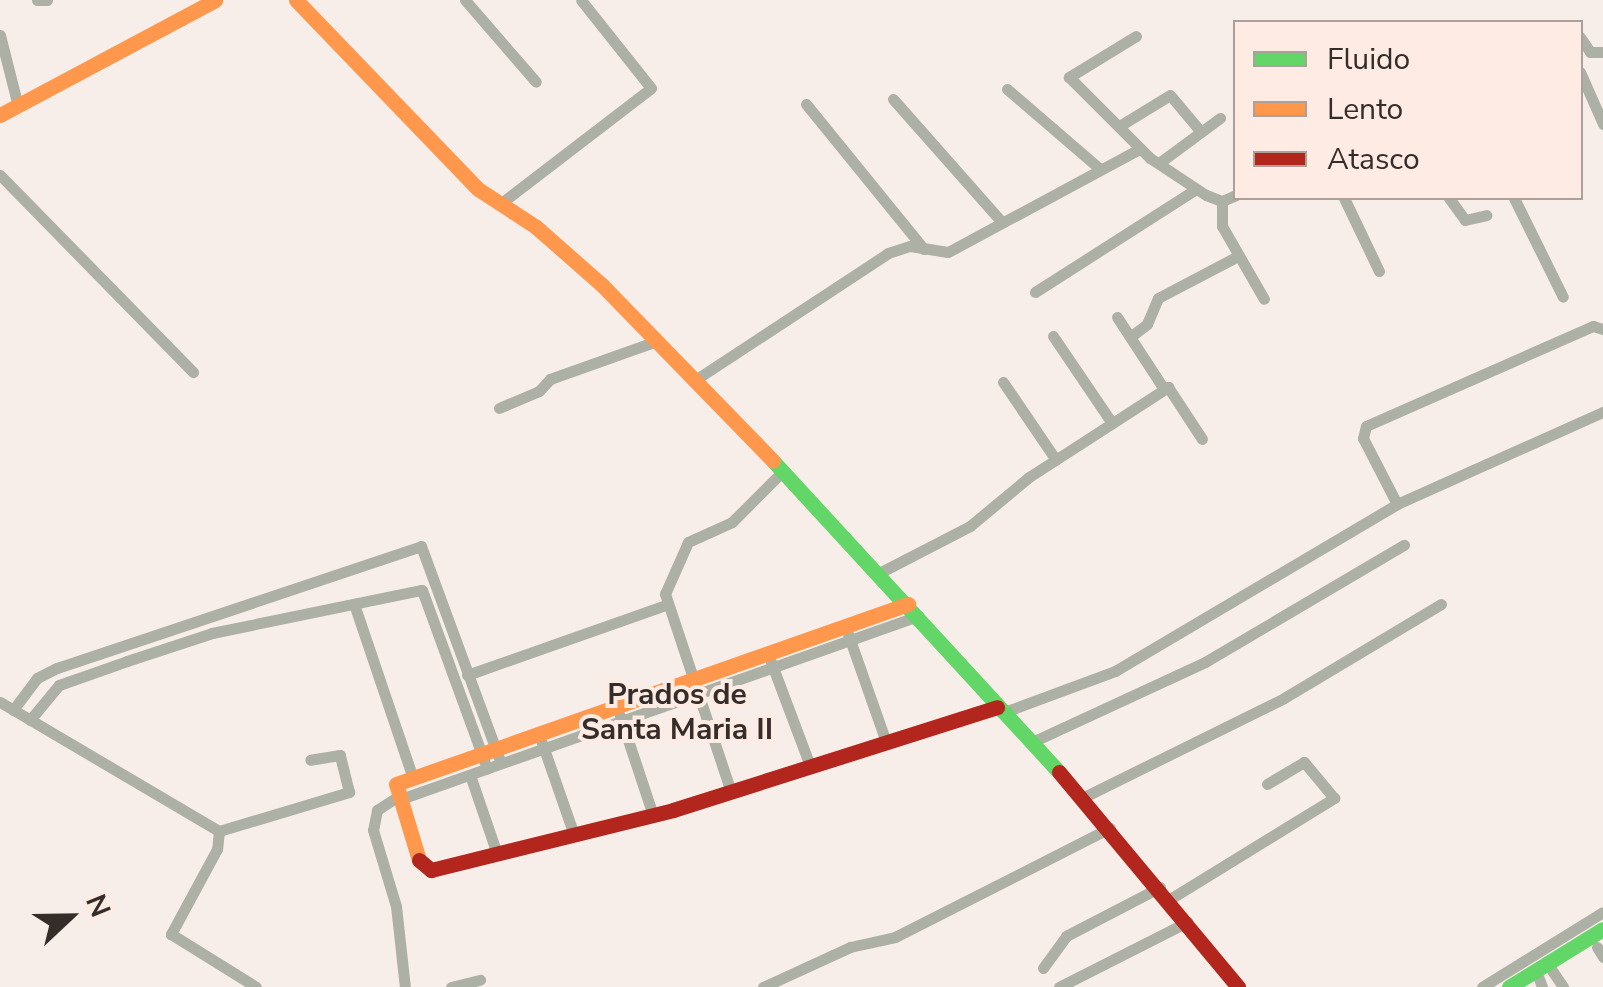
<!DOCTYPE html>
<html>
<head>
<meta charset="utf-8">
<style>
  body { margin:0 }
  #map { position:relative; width:1603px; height:987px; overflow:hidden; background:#f8eee9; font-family:"Nunito Sans",sans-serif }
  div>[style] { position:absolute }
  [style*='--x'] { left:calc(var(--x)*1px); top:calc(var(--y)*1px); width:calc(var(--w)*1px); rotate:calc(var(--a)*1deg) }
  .street>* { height:11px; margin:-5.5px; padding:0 5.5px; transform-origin:5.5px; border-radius:5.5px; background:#acb0a5 }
  .fast>* { height:15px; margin:-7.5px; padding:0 7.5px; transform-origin:7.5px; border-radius:7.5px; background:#63d668 }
  .slow>* { height:15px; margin:-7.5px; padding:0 7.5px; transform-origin:7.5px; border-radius:7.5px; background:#ff974d }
  .jam>* { height:15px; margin:-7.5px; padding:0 7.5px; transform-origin:7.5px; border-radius:7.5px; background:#b3261e }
  span { translate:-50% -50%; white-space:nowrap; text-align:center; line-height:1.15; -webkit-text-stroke:8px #feebe3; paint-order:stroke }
  .neighbourhood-label { font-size:30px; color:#342d2a; font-weight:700 }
  .legend { position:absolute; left:1233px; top:20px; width:350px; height:180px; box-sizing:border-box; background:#feebe3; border:2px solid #ad9f99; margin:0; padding:12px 18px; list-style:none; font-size:30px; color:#342d2a }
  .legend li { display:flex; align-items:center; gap:20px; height:50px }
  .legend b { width:50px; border:2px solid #ad9f99 }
  .north { position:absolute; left:20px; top:867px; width:100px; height:100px; -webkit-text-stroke:8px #feebe3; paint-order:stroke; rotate:68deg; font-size:28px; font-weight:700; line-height:40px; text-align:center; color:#342d2a }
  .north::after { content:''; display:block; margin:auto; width:35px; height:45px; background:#342d2a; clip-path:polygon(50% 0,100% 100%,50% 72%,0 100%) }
</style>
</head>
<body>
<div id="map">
  <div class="street">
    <i style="--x:37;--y:0;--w:10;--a:0"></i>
    <i style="--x:465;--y:0;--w:108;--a:49.1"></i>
    <i style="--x:0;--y:35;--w:73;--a:75.8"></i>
    <i style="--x:1136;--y:36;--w:79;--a:148.5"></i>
    <i style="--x:1069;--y:77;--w:115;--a:45"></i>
    <i style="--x:1150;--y:158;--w:67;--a:33.5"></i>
    <i style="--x:1206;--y:195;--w:17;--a:21"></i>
    <i style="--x:1222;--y:201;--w:15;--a:-23"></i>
    <i style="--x:1580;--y:37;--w:18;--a:56"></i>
    <i style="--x:1590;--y:52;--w:13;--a:0"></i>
    <i style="--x:1580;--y:72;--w:57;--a:66.1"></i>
    <i style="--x:1007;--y:89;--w:121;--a:40.7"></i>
    <i style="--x:893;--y:99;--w:164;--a:48.5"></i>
    <i style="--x:806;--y:104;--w:187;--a:50.9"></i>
    <i style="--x:1121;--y:125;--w:57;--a:-31.5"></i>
    <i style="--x:1170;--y:95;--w:48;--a:50"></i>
    <i style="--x:1159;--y:163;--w:76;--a:-36.4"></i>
    <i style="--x:0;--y:175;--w:276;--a:45.6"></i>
    <i style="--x:1344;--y:198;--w:81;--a:64.4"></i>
    <i style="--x:1449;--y:198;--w:27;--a:54"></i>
    <i style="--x:1465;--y:220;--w:22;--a:-13"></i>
    <i style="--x:1514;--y:198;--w:110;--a:63.7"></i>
    <i style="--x:1222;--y:201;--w:25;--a:90"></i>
    <i style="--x:1222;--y:226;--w:84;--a:60.1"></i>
    <i style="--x:500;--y:204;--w:190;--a:-37.5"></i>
    <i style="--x:651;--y:88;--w:112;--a:-128.5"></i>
    <i style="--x:1035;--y:292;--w:191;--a:-32.6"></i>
    <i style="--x:1117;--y:317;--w:86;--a:56.9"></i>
    <i style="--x:1053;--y:336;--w:105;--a:55.9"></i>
    <i style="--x:1130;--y:337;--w:21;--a:-37"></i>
    <i style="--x:1147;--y:324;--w:28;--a:-67"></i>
    <i style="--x:1158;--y:298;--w:88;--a:-27.7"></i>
    <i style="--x:695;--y:380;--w:231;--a:-33.3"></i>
    <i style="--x:888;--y:253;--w:23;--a:-18"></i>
    <i style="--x:910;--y:246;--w:38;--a:9"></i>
    <i style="--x:948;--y:252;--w:217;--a:-28.3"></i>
    <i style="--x:1003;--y:382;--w:94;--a:55.8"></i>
    <i style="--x:499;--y:408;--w:43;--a:-23"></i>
    <i style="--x:539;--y:391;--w:16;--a:-47"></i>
    <i style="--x:550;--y:379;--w:114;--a:-19.6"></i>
    <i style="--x:1397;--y:504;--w:74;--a:-117.3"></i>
    <i style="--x:1363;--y:438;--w:12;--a:-76"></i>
    <i style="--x:1366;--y:426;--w:248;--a:-23.8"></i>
    <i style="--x:1593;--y:326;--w:10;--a:17"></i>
    <i style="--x:881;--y:572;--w:100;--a:-27.3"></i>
    <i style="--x:970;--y:526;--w:77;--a:-39.7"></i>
    <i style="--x:1029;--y:477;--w:166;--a:-32.9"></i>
    <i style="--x:1168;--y:387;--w:62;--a:56.8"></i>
    <i style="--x:354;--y:604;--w:184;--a:71.3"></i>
    <i style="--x:848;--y:634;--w:114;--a:70.6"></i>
    <i style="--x:771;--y:662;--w:111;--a:69.4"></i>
    <i style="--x:467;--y:675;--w:211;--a:-19.4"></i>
    <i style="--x:0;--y:702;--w:254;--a:30.5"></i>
    <i style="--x:219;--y:831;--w:136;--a:-16.7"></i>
    <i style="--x:349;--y:792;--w:38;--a:-104"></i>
    <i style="--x:340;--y:755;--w:30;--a:171"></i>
    <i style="--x:13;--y:710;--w:40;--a:-53"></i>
    <i style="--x:37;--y:678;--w:22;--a:-27"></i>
    <i style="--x:57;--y:668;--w:384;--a:-18.5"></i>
    <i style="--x:421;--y:546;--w:231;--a:69.8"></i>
    <i style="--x:1002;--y:713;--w:121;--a:-20.4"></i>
    <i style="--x:1115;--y:671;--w:328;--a:-30.6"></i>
    <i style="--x:1397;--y:504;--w:226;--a:-24.1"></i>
    <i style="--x:620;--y:716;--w:104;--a:71.6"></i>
    <i style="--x:30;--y:720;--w:45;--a:-50.4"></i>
    <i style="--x:59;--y:685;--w:72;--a:-19.4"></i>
    <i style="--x:127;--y:661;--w:89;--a:-18.2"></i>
    <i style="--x:212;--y:633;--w:214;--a:-11.6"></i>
    <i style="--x:422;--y:590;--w:190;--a:70"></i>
    <i style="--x:542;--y:743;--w:97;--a:70.8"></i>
    <i style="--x:1030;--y:743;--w:193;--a:-24.8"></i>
    <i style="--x:1205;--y:662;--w:231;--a:-30.5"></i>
    <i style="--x:470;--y:775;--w:83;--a:71.1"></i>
    <i style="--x:731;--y:792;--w:209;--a:-108.4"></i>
    <i style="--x:665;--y:594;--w:57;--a:-66.1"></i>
    <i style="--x:688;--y:542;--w:48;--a:-24.4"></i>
    <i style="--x:732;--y:522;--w:69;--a:-45"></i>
    <i style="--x:397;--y:797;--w:24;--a:147"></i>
    <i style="--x:377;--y:810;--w:20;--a:101"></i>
    <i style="--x:373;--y:830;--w:79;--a:73.2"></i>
    <i style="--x:396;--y:906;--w:81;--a:83.7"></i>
    <i style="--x:1082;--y:798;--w:225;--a:-26.3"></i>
    <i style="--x:1284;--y:698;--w:183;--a:-30.9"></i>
    <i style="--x:398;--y:800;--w:552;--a:-19.49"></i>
    <i style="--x:219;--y:831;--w:18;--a:96"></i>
    <i style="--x:217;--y:849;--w:97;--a:118.4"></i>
    <i style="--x:171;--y:934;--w:100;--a:31.9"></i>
    <i style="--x:1170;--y:899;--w:193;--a:-31.6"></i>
    <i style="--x:1334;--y:798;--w:47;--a:-129.8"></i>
    <i style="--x:1304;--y:762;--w:43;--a:149.3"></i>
    <i style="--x:1597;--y:947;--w:12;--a:59"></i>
    <i style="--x:1547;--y:963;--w:29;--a:56"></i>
    <i style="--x:1043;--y:968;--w:39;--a:-54"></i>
    <i style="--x:1066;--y:936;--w:106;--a:-27.5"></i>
    <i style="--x:1536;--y:971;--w:17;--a:69"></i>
    <i style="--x:451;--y:987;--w:30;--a:-14"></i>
    <i style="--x:763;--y:987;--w:96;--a:-24.7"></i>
    <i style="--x:850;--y:947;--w:46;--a:-12.5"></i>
    <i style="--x:895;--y:937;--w:241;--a:-26.9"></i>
    <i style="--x:1059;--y:987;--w:144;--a:-26.9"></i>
    <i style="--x:1482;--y:987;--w:142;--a:-31.8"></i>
  </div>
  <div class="fast">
    <i style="--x:773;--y:461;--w:423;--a:47.4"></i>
    <i style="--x:1509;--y:987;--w:110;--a:-31.7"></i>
  </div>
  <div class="slow">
    <i style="--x:296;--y:0;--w:262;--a:46.1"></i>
    <i style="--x:478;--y:189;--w:69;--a:33.2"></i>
    <i style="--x:536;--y:227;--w:88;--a:41.3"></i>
    <i style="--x:602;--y:285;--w:245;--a:45.8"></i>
    <i style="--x:0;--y:115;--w:244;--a:-28.1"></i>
    <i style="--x:419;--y:860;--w:79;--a:-106.8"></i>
    <i style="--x:396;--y:784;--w:543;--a:-19.37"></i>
  </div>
  <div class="jam">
    <i style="--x:1059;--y:772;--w:280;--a:50.2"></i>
    <i style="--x:419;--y:860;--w:16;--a:40"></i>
    <i style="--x:431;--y:870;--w:249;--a:-13.9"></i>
    <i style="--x:673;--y:810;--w:340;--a:-17.6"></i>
  </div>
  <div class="neighbourhood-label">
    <span style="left:677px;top:712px">Prados de<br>Santa Maria II</span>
  </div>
  <ul class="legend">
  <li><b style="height:12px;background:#63d668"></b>Fluido</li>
  <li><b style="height:12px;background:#ff974d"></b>Lento</li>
  <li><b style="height:12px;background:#b3261e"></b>Atasco</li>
  </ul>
  <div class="north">N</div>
</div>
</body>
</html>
